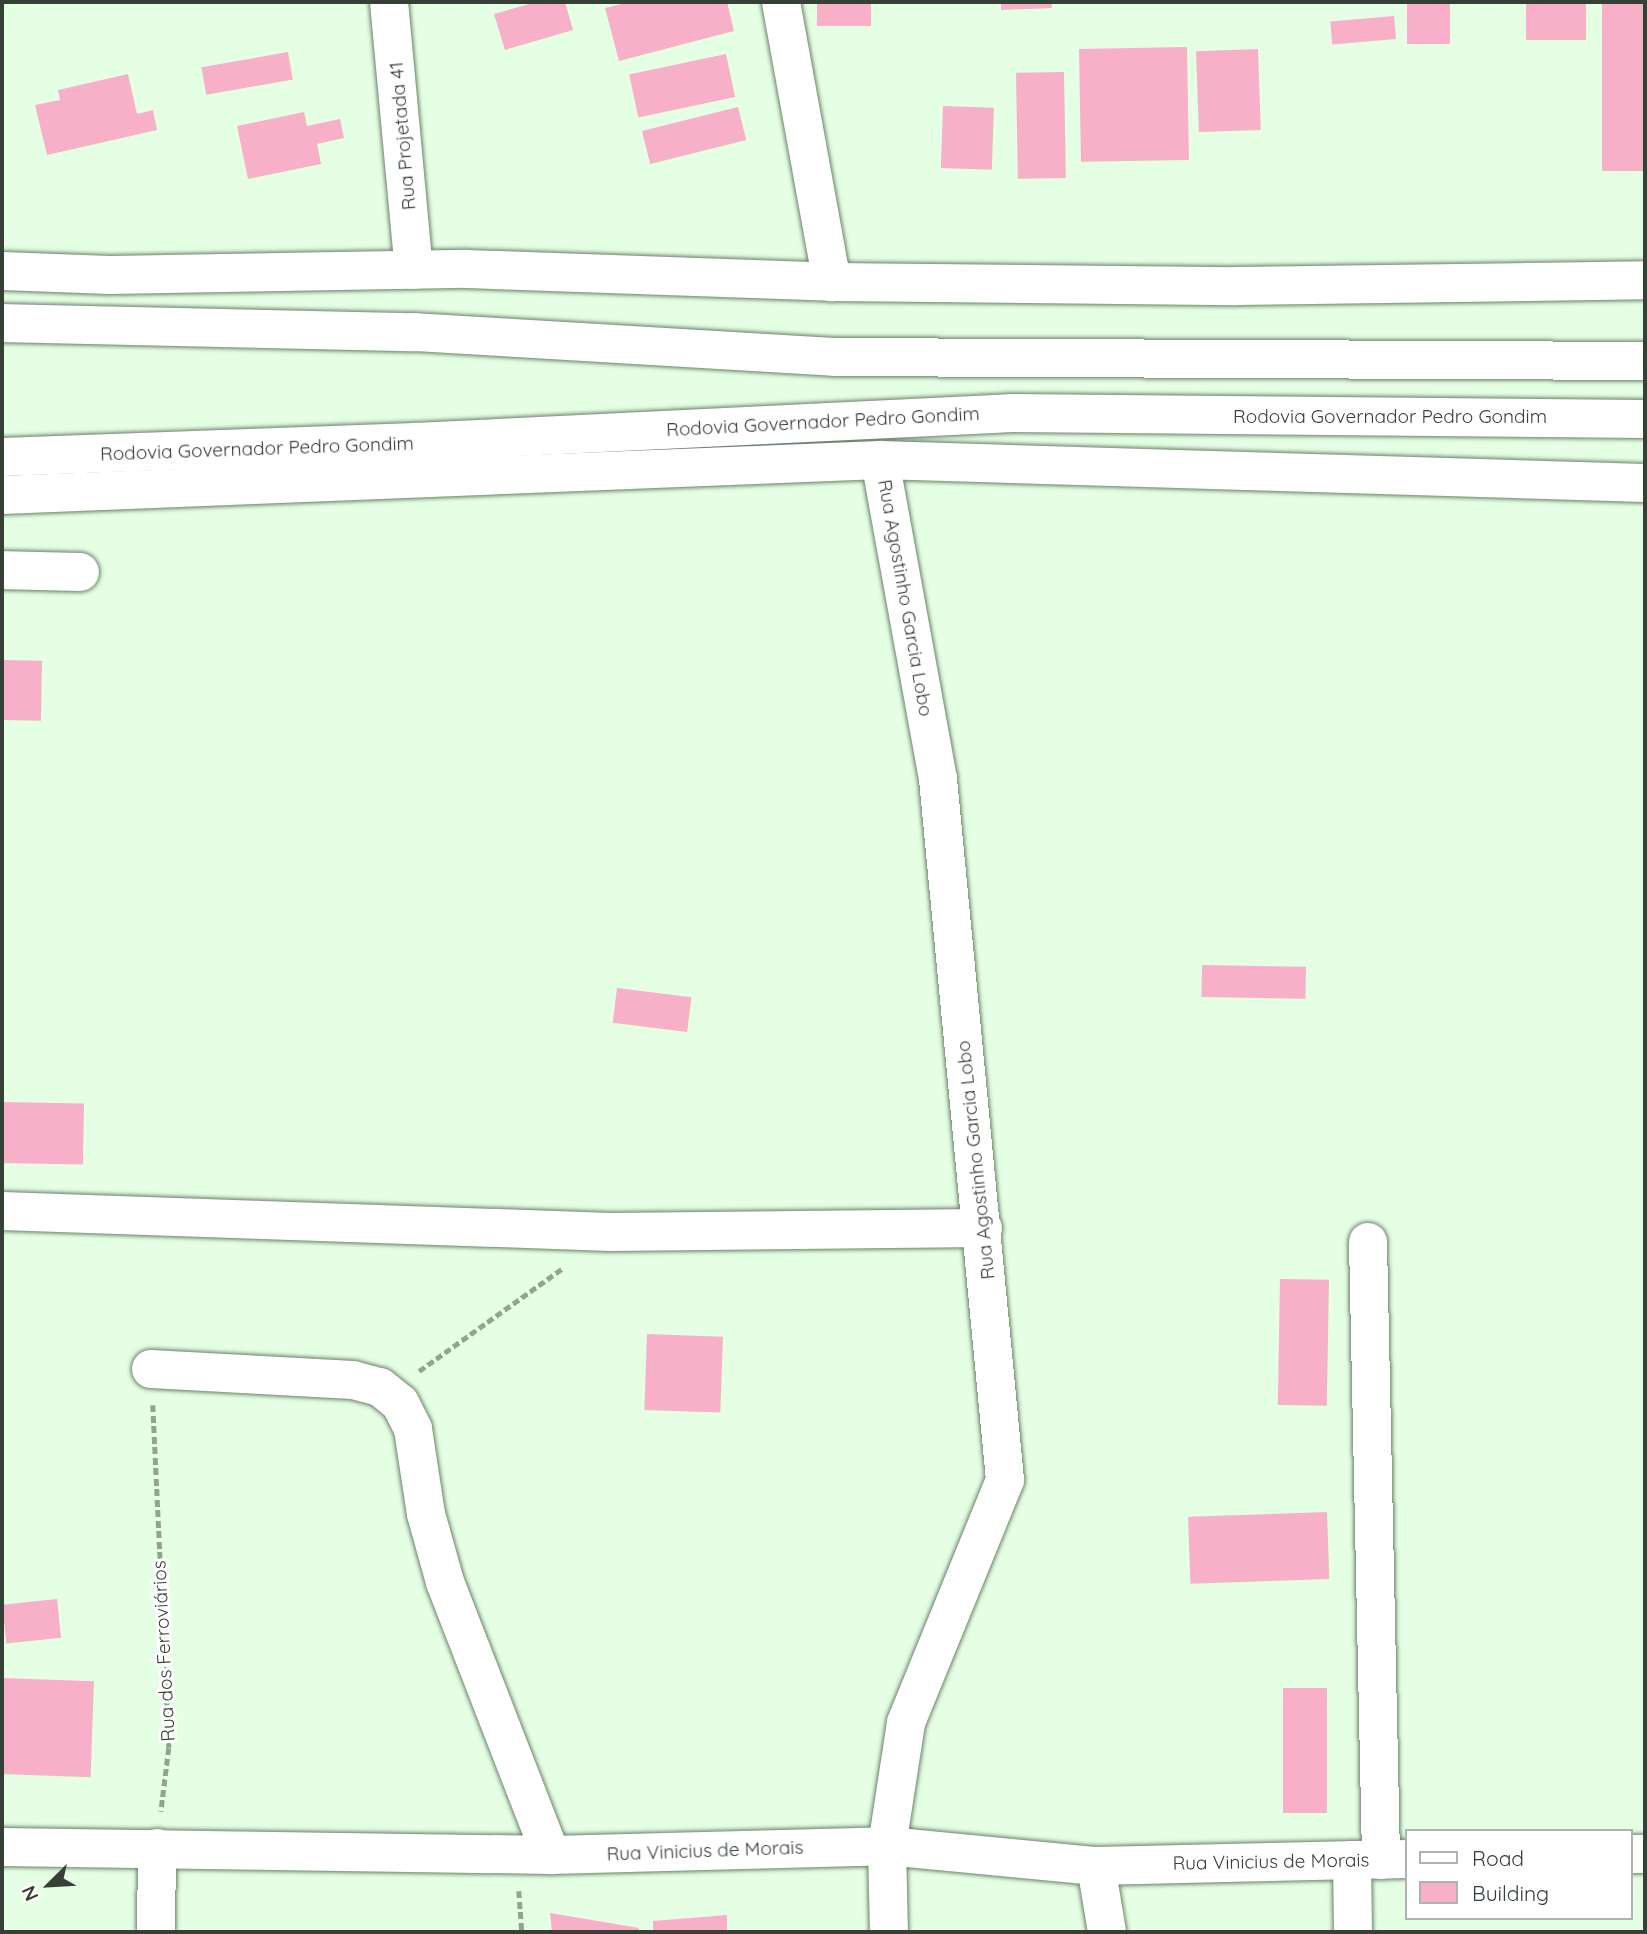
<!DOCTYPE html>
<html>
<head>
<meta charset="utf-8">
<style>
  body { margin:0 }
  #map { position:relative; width:1647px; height:1934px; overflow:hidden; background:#e5ffe5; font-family:Quicksand,sans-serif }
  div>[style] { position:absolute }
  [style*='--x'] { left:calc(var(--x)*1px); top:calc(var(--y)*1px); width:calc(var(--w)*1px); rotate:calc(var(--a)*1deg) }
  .building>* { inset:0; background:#f7b0c8; transform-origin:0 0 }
  .path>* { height:4.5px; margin-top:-2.25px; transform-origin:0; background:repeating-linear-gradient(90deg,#91a491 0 7px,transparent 0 10.5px) }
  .roads { filter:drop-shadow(0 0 2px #6c826b) drop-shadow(0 0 2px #6c826b) }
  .minor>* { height:38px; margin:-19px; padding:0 19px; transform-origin:19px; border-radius:19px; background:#fff }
  .highway>* { height:38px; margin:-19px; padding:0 19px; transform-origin:19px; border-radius:19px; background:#fff }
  span { translate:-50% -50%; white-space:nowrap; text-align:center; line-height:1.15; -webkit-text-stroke:6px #fff; paint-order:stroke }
  .street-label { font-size:19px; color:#364036 }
  .frame { position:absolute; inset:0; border:4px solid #364036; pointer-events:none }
  .legend { position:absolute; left:1405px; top:1829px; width:228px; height:91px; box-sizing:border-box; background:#fff; border:2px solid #afb3af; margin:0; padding:9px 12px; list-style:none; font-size:21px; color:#364036 }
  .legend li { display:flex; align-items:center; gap:14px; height:35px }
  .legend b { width:35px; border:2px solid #afb3af }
  .north { position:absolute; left:14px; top:1850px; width:70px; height:70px; -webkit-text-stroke:5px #fff; paint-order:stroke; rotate:246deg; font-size:19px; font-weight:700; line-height:28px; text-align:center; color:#364036 }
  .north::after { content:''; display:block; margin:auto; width:24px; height:32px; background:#364036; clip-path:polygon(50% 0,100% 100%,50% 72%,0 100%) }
</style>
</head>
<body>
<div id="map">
  <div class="building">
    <i style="clip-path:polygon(536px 2px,565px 2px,573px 30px,505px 50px,494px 14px)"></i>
    <i style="clip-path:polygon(629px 2px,727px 2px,734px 31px,619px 61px,605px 8px)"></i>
    <i style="left:817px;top:2px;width:54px;height:24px"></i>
    <i style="clip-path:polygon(1001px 2px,1051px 2px,1052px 8px,1001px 10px)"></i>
    <i style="left:1070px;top:2px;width:47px;height:2px"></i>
    <i style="left:1407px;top:2px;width:43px;height:42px"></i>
    <i style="left:1526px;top:2px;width:60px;height:38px"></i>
    <i style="left:1602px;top:2px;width:43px;height:169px"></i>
    <i style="left:1394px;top:16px;width:23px;height:64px;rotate:85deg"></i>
    <i style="left:1187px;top:47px;width:113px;height:108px;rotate:89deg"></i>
    <i style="left:1258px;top:49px;width:81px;height:62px;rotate:88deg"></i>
    <i style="left:288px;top:52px;width:28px;height:88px;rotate:80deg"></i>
    <i style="left:726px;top:54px;width:44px;height:99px;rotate:78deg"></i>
    <i style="left:1064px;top:72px;width:106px;height:48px;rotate:89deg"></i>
    <i style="clip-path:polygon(128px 74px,137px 114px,153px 110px,157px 130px,47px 155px,35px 105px,60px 100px,58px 90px)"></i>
    <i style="left:943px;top:106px;width:51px;height:62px;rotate:2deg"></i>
    <i style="left:738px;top:107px;width:34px;height:99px;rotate:76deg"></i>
    <i style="clip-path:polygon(304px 112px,307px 126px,340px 119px,344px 138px,317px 144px,321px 164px,248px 179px,237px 126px)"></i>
    <i style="left:2px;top:660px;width:40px;height:60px;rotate:1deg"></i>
    <i style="left:1202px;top:965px;width:104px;height:32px;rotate:1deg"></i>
    <i style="left:617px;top:988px;width:75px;height:35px;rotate:7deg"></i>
    <i style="left:2px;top:1102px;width:82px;height:61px;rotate:1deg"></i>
    <i style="left:1280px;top:1279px;width:49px;height:126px;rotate:1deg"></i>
    <i style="left:647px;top:1334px;width:76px;height:76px;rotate:2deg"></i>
    <i style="left:1327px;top:1512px;width:67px;height:139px;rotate:88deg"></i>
    <i style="left:57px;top:1599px;width:39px;height:55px;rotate:84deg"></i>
    <i style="left:2px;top:1678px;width:92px;height:96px;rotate:2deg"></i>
    <i style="left:1283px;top:1688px;width:44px;height:125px"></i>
    <i style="clip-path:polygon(550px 1913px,639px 1928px,638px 1932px,552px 1932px)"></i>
    <i style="clip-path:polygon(727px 1915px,727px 1932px,653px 1932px,653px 1921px)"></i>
  </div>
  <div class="path">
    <i style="--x:419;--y:1371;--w:177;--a:-35.6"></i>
    <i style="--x:153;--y:1405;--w:343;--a:87.3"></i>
    <i style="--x:169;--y:1748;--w:64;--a:97.1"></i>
    <i style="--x:519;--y:1891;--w:41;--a:85.8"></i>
  </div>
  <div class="roads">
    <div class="minor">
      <i style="--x:389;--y:2;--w:269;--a:84.7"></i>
      <i style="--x:781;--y:2;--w:285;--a:79.7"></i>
      <i style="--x:2;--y:271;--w:108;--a:2.1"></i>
      <i style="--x:110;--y:275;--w:357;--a:-1"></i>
      <i style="--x:467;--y:269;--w:365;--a:2"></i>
      <i style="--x:832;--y:282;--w:405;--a:0.6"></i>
      <i style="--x:1237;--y:286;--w:408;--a:-0.8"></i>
      <i style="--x:880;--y:460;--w:324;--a:79.7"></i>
      <i style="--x:938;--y:779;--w:704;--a:84.54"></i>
      <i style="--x:1005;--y:1480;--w:262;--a:112.2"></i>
      <i style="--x:906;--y:1723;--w:124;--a:98.8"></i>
      <i style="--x:887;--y:1846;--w:86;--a:88.7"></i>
      <i style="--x:2;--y:495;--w:879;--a:-2.28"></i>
      <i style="--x:880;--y:460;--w:765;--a:1.72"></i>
      <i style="--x:2;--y:570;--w:78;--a:1.5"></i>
      <i style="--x:2;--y:1211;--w:609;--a:1.97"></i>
      <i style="--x:611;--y:1232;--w:372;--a:-0.6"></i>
      <i style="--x:1368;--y:1242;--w:618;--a:88.79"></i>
      <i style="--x:151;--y:1369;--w:202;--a:3.1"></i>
      <i style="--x:353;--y:1380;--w:28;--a:15"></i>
      <i style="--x:380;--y:1387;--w:26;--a:39"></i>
      <i style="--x:400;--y:1403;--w:29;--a:63"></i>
      <i style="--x:413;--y:1429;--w:86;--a:81.3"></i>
      <i style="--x:426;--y:1514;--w:71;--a:74.4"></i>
      <i style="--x:445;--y:1582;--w:293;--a:68.8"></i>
      <i style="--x:2;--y:1847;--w:549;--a:0.83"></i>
      <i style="--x:551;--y:1855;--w:336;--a:-1.5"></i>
      <i style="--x:887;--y:1846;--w:210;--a:5.5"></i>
      <i style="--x:1096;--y:1866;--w:311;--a:-1.3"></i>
      <i style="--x:1631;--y:1854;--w:14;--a:0"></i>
      <i style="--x:1352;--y:1860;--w:72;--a:89.2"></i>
      <i style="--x:1096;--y:1866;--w:67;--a:80.5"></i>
      <i style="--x:156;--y:1932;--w:84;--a:-89.3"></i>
    </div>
    <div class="highway">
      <i style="--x:2;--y:323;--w:412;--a:1.3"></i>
      <i style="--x:414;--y:332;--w:422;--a:3.4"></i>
      <i style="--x:835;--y:357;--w:810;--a:0.28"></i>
      <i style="--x:2;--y:457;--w:413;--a:-2.1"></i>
      <i style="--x:415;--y:442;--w:599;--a:-2.78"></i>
      <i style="--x:1013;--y:413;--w:632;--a:0.54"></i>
    </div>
  </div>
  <div class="street-label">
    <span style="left:403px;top:136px;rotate:-95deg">Rua Projetada 41</span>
    <span style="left:1390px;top:417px">Rodovia Governador Pedro Gondim</span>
    <span style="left:823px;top:422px;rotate:-3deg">Rodovia Governador Pedro Gondim</span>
    <span style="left:257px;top:449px;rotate:-2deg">Rodovia Governador Pedro Gondim</span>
    <span style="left:905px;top:598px;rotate:80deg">Rua Agostinho Garcia Lobo</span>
    <span style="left:976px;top:1160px;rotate:-96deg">Rua Agostinho Garcia Lobo</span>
    <span style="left:164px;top:1651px;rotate:-93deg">Rua dos Ferroviários</span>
    <span style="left:705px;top:1851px;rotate:-2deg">Rua Vinicius de Morais</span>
    <span style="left:1271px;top:1862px;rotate:-1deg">Rua Vinicius de Morais</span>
  </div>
  <div class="frame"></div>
  <ul class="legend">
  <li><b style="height:9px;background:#fff"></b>Road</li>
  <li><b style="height:19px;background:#f7b0c8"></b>Building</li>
  </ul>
  <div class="north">N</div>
</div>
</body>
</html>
